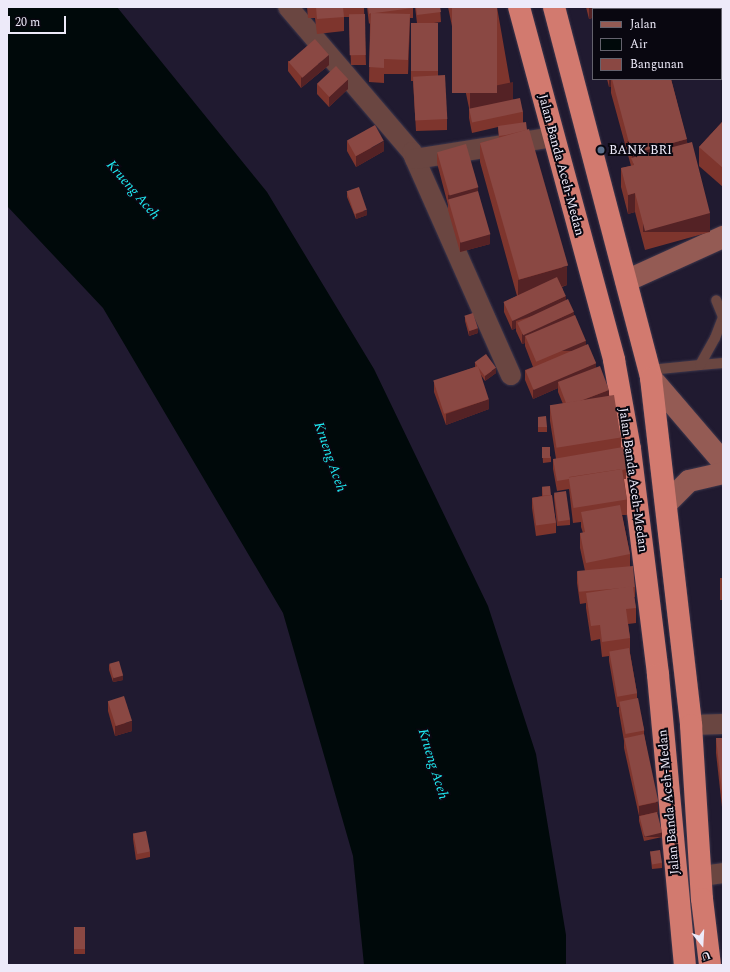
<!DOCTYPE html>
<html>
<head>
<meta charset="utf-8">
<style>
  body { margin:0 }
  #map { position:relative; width:730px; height:972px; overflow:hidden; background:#201a30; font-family:Spectral,serif }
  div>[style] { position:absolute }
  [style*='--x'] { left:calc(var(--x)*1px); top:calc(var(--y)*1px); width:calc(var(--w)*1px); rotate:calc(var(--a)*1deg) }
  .water>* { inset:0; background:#00090a }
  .roads { filter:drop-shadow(0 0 1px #3d374c) drop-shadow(0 0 1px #3d374c) }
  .lane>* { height:10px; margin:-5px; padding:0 5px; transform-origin:5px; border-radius:5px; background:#6a4641 }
  .street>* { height:20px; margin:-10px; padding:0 10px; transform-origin:10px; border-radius:10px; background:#6a4641 }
  .secondary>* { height:22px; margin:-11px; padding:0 11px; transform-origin:11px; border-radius:11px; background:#945b54 }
  .highway>* { height:22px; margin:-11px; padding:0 11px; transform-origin:11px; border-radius:11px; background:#d27a6f }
  .wall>* { inset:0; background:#7e352d; transform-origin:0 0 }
  .shaded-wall>* { inset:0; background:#542225; transform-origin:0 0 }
  .building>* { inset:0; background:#8a4843; transform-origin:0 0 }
  .dots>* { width:11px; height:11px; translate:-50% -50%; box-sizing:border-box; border:2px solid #090710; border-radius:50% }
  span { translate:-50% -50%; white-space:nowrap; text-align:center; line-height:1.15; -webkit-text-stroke:4px #090710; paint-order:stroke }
  .poi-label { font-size:13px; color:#edeaf9 }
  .left { translate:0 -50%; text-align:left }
  .street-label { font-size:13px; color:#edeaf9 }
  .water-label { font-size:14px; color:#1fecf4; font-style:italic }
  .frame { position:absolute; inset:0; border:8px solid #edeaf9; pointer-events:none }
  .legend { position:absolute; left:592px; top:8px; width:130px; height:72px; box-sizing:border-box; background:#090710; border:1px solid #64626d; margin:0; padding:5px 7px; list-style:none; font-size:12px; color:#edeaf9 }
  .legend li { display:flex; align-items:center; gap:8px; height:20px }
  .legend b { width:20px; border:1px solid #64626d }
  .north { position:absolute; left:682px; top:924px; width:40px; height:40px; -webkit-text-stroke:3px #090710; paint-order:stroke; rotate:162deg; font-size:11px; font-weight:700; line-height:16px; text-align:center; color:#edeaf9 }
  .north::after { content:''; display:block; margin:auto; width:14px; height:18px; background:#edeaf9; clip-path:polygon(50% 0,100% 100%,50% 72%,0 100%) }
  .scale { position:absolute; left:8px; top:16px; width:58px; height:18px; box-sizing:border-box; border:2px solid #edeaf9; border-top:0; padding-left:5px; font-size:12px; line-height:14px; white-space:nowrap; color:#edeaf9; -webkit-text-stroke:3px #090710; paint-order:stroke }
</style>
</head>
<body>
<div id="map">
  <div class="water">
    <i style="clip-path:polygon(7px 7px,117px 7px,267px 192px,374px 369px,488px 606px,536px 754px,566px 935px,566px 965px,364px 965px,353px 856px,283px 613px,103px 308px,7px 206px)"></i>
  </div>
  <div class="roads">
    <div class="lane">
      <i style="--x:700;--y:365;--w:23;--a:-5"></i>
      <i style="--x:650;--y:370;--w:50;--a:-5.7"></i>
      <i style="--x:700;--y:365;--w:31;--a:-61"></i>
      <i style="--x:715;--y:338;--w:22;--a:-69"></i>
      <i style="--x:723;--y:317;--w:18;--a:-112"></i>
    </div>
    <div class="street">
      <i style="--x:288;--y:7;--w:191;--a:49.5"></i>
      <i style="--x:412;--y:152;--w:244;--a:66.1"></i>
      <i style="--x:415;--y:159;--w:141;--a:-9"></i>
      <i style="--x:691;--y:725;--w:32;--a:-2"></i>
      <i style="--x:702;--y:876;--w:21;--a:-8"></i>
    </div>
    <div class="secondary">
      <i style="--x:626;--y:281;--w:107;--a:-24.4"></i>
      <i style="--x:651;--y:378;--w:111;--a:49.4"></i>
      <i style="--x:667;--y:503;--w:31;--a:-45"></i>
      <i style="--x:689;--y:481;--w:35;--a:-13"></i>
    </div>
    <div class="highway">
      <i style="--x:519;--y:7;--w:366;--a:74.9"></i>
      <i style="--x:614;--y:360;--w:90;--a:79.8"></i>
      <i style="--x:630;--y:449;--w:228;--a:82.9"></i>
      <i style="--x:658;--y:675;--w:291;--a:84.7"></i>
      <i style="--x:554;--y:7;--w:383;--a:75.3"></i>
      <i style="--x:651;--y:378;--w:349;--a:83.4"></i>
      <i style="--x:691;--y:725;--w:174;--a:86.4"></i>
      <i style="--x:702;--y:899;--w:66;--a:83.1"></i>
    </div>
  </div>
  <div class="wall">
    <i style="clip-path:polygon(307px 7px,364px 7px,366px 65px,351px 65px,349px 17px,344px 17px,344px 31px,317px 34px,315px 18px,308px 18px)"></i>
    <i style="clip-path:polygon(367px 7px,413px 7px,413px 18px,410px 18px,408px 74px,384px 74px,384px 83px,369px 82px,370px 23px,369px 24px)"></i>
    <i style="clip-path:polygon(415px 7px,440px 7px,441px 22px,434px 23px,438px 23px,438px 75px,447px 119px,447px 130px,416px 131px,413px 81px,411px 81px,411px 23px,417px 23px)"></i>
    <i style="clip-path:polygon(448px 7px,497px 7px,513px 99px,523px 112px,523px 122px,527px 130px,567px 285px,562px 287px,566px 300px,574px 315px,586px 345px,609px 396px,621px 437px,621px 448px,626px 469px,626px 479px,624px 479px,627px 500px,627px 515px,622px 515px,630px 554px,630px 566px,635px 587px,635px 597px,634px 597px,636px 608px,636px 623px,628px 624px,630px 638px,630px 653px,637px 693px,637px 699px,644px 730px,644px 734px,658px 812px,657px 813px,662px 837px,644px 841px,639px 821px,639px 816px,624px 748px,624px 741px,619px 712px,619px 707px,617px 707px,609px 661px,609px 656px,602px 657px,600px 639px,591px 641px,586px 608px,586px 603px,580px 604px,577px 583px,577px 572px,585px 571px,580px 548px,580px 533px,583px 533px,581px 527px,581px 522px,573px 523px,569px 489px,557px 491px,553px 469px,553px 459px,556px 459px,550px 421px,550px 406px,563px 404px,558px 392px,558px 388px,533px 399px,525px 380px,525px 370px,533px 367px,525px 346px,525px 343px,522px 344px,516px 331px,516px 328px,512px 330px,504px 312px,504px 302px,517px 296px,480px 162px,480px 143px,499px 138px,498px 127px,472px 133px,469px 118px,469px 108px)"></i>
    <i style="clip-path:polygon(586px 7px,650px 7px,593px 9px,593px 27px,592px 18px,589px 19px)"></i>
    <i style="clip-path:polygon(288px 61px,329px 65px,301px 88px,288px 71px)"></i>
    <i style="clip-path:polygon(607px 79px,671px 79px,710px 232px,645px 250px,635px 212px,628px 214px,621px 187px,621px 168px,631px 166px,611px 93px,611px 86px,609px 87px)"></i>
    <i style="clip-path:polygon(317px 84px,348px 89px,329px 107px,317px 94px)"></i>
    <i style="clip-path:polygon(723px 121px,723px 187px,699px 166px,699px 147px)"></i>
    <i style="clip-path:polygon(347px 141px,384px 151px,356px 167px,347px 151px)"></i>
    <i style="clip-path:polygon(437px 153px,478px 193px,490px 244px,460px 252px,448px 210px,448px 205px,437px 163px)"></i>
    <i style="clip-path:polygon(347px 192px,367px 215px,356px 219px,347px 197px)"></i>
    <i style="clip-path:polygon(465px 316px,478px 333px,469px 336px,465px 321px)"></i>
    <i style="clip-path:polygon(475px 362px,496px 373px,485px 381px,481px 375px,489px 409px,446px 425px,434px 392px,434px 382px,475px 367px)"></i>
    <i style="clip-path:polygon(538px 417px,547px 427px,547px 432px,538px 432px)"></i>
    <i style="clip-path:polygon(542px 447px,551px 457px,551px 462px,543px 463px)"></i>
    <i style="clip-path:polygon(542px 487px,551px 495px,556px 523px,556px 533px,536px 536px,532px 508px,532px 498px,542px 496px)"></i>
    <i style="clip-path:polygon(554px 493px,570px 520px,570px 525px,557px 526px,554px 498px)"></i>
    <i style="left:723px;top:578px;width:22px;height:3px;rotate:90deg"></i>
    <i style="clip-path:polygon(109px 664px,123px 680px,113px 682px,109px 670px)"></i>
    <i style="clip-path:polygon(108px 701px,132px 731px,115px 736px,108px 711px)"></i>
    <i style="clip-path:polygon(716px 738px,723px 738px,723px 807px,722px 807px,716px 753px)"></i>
    <i style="clip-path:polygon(133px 833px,150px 852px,150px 857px,136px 860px,133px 839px)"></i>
    <i style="clip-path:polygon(650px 851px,662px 863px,662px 868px,652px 869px)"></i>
    <i style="left:74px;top:927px;width:11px;height:27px"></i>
  </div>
  <div class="shaded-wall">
    <i style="clip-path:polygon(589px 7px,636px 7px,628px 9px,593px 9px,593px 17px,592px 15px,592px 18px,589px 19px)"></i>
    <i style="clip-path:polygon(410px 14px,410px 29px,408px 74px,408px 60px)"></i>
    <i style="clip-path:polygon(329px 55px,329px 65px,301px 88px,301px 78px)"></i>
    <i style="clip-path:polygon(348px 79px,348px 89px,329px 107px,329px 97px)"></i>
    <i style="left:609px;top:79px;width:2px;height:8px"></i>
    <i style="clip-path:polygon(513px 82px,513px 101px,470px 110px,470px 91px)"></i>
    <i style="clip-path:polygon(687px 139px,687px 154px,634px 165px,632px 159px,632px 154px)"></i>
    <i style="clip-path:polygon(384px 141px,384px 151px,356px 167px,356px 156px)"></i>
    <i style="clip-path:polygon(478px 187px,478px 197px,448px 200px,448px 205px,448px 195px)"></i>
    <i style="clip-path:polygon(635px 193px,635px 212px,628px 214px,628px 195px)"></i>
    <i style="clip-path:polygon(367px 210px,367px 215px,356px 219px,356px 214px)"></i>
    <i style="left:710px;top:213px;width:19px;height:67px;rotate:90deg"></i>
    <i style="clip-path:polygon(490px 234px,490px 244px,460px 252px,460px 242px)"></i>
    <i style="clip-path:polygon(567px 266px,567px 285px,518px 299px,518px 280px)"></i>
    <i style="clip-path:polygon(566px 296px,566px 306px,516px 321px,516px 328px,512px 330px,512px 320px)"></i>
    <i style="clip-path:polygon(574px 312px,574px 322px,525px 336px,525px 343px,522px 344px,522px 334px)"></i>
    <i style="clip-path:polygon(478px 328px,478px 333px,469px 336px,469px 331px)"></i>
    <i style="left:586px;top:341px;width:10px;height:54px;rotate:90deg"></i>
    <i style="clip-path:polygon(596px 363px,596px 373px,558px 382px,558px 388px,533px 399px,533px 389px)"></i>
    <i style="clip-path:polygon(496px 368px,496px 373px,485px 381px,485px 376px)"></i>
    <i style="clip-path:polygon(609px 390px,609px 400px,567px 406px)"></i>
    <i style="clip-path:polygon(489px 399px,489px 409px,446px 425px,446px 414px)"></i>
    <i style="clip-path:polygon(123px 675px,123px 680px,113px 682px,113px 677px)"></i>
    <i style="clip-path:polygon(132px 721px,132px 731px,115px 736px,115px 726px)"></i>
    <i style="clip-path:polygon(658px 802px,658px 812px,639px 816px,639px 806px)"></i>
    <i style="left:662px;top:832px;width:5px;height:18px;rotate:90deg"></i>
  </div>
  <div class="building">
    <i style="clip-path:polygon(316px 7px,343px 7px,344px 17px,317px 19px)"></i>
    <i style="clip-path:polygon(368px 7px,413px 7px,413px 8px,375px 13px,371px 13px,369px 14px)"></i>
    <i style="clip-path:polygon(416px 7px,440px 7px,441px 12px,417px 15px)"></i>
    <i style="left:452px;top:7px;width:45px;height:86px"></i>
    <i style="clip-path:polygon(622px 7px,650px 7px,650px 9px,614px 9px)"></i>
    <i style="clip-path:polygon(371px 13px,410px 14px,408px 60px,384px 59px,384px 68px,369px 67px)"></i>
    <i style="left:365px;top:14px;width:41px;height:16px;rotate:89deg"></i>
    <i style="left:411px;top:23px;width:27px;height:48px"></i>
    <i style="left:315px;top:39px;width:21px;height:35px;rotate:49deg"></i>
    <i style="left:336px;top:66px;width:18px;height:26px;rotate:47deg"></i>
    <i style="left:445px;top:75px;width:44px;height:32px;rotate:87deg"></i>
    <i style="clip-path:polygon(612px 79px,671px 79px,687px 139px,632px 154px)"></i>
    <i style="left:520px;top:98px;width:14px;height:52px;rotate:78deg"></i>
    <i style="clip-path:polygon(723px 121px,723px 168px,699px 147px)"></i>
    <i style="clip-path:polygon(526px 122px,527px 130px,506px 135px,499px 136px,498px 126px)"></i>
    <i style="left:375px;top:125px;width:18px;height:32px;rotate:61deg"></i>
    <i style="left:529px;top:129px;width:142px;height:51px;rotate:74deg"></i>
    <i style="clip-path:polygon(692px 142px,710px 213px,645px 231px,635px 193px,628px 195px,621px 168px,634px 165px,631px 158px)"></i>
    <i style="left:466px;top:144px;width:45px;height:30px;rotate:74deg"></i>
    <i style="left:359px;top:187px;width:24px;height:13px;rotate:71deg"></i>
    <i style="left:478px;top:191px;width:45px;height:31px;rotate:74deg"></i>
    <i style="left:557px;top:277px;width:21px;height:59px;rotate:65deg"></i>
    <i style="left:568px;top:299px;width:14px;height:56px;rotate:65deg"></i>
    <i style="left:473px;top:313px;width:16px;height:9px;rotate:72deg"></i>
    <i style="left:575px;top:315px;width:28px;height:54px;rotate:67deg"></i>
    <i style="left:588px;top:344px;width:21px;height:68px;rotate:67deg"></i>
    <i style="left:486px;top:354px;width:17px;height:14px;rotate:54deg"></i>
    <i style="left:478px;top:366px;width:35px;height:47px;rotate:72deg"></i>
    <i style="clip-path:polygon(600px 366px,609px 390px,580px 401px,566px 403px,558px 382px)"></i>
    <i style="left:614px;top:395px;width:43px;height:65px;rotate:81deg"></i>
    <i style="clip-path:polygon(546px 416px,547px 427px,538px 427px,538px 417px)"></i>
    <i style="left:542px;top:447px;width:8px;height:11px"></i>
    <i style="clip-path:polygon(623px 447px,626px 469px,622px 470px,622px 469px,569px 477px,569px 479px,557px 481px,553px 459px)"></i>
    <i style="left:622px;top:469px;width:31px;height:54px;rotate:81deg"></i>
    <i style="left:550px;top:486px;width:9px;height:8px;rotate:84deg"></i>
    <i style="left:566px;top:491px;width:29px;height:12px;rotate:82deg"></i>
    <i style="left:552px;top:495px;width:28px;height:20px;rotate:82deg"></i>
    <i style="clip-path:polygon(620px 505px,630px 554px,586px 563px,580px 533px,585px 532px,581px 512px)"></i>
    <i style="left:633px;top:566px;width:21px;height:56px;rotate:85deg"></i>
    <i style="clip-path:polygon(633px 586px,636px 608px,626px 609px,630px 638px,602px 642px,600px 625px,591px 626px,586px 593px)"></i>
    <i style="left:629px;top:648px;width:46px;height:20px;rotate:80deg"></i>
    <i style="left:119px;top:661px;width:15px;height:10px;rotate:74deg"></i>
    <i style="left:124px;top:696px;width:26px;height:17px;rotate:72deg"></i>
    <i style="left:638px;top:698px;width:33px;height:19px;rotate:79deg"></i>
    <i style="left:644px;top:734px;width:69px;height:20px;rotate:78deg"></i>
    <i style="clip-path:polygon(716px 738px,723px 738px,723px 792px,722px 792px)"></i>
    <i style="left:657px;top:812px;width:21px;height:18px;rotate:76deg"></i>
    <i style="left:146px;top:831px;width:21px;height:13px;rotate:79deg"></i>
    <i style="left:660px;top:850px;width:13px;height:10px;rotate:81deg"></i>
    <i style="left:74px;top:927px;width:11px;height:22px"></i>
  </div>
  <div class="dots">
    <i style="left:601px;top:150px;background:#5c6f8a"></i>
  </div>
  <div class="poi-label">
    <span class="left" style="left:609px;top:150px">BANK BRI</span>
  </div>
  <div class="street-label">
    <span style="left:561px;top:165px;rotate:75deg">Jalan Banda Aceh-Medan</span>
    <span style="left:633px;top:480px;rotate:82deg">Jalan Banda Aceh-Medan</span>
    <span style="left:669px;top:802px;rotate:-95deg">Jalan Banda Aceh-Medan</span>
  </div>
  <div class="water-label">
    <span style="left:133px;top:190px;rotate:49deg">Krueng Aceh</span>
    <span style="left:330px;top:457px;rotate:71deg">Krueng Aceh</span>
    <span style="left:433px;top:764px;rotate:73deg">Krueng Aceh</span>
  </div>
  <div class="frame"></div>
  <ul class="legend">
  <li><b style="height:5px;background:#945b54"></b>Jalan</li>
  <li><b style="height:11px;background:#00090a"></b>Air</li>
  <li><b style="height:11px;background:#8a4843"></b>Bangunan</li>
  </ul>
  <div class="north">U</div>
  <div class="scale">20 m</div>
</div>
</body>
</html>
